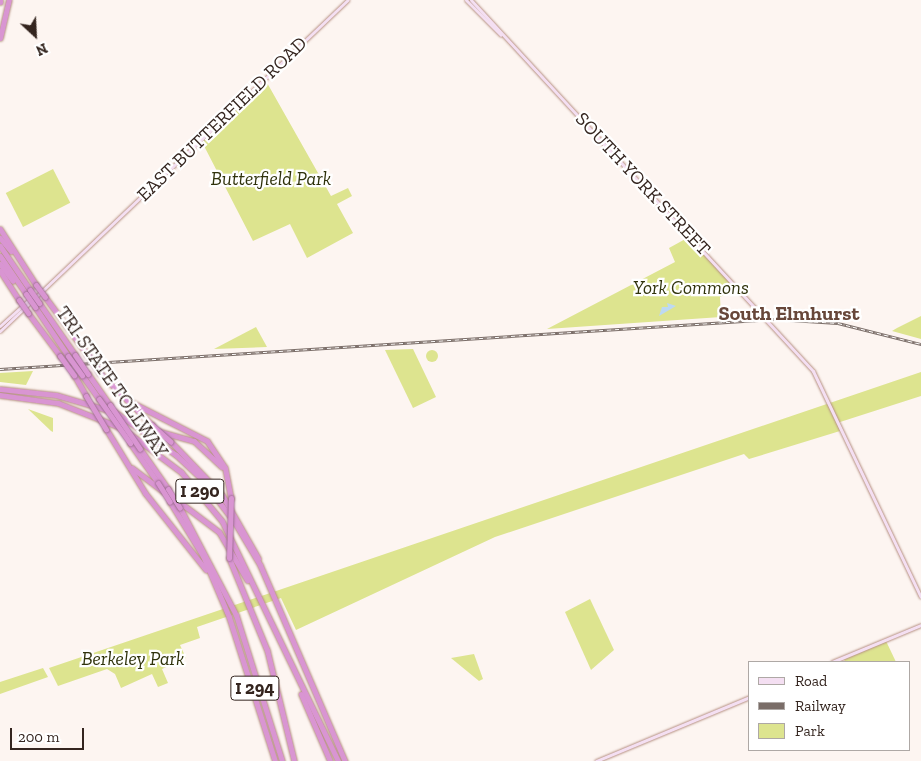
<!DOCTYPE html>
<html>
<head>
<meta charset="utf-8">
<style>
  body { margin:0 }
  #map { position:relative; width:921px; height:761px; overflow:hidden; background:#fdf5f1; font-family:"Zilla Slab",serif }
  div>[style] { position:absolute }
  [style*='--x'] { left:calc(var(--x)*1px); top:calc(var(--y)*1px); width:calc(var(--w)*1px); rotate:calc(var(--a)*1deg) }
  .green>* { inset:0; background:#dde48f; transform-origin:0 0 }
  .round { border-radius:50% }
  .water>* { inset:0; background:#bdd9f2 }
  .roads { filter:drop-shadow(0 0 1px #b69183) drop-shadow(0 0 1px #b69183) }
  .secondary>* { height:3px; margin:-1.5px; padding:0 1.5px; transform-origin:1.5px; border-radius:1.5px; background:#f4dff2 }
  .motorway>* { height:5px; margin:-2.5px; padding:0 2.5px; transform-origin:2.5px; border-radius:2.5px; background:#d995d2 }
  .rail>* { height:3px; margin-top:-1.5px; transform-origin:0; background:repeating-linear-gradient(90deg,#fff 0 4px,#7a6d68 0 8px); box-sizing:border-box; border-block:1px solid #7a6d68 }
  .bridges { filter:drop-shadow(0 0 1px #9f6e93) drop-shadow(0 0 1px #9f6e93) }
  .motorway-bridge>* { height:5px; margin:-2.5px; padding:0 2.5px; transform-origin:2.5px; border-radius:2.5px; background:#d995d2 }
  span { translate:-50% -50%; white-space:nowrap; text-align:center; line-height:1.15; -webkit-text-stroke:4.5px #fff; paint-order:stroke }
  .shield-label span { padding:1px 4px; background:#fff; border:1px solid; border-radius:4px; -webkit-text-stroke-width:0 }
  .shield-label { font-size:18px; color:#34251f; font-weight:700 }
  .street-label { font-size:19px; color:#34251f }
  .park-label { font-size:19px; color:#2f320b; font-style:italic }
  .neighbourhood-label { font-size:20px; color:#67473a; font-weight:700 }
  .legend { position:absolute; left:748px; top:661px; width:162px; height:90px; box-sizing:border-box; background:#fff; border:1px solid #aea8a5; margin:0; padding:6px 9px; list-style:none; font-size:15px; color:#34251f }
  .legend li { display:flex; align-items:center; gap:10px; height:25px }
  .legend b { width:25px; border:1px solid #aea8a5 }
  .north { position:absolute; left:10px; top:10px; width:50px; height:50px; -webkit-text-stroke:4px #fff; paint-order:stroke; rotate:155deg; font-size:14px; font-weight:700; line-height:20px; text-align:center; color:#34251f }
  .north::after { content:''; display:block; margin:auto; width:18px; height:22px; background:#34251f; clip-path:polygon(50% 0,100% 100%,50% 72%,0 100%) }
  .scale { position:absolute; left:10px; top:728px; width:74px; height:22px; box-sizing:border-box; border:2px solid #34251f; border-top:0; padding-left:6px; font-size:15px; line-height:18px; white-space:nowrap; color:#34251f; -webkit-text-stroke:4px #fff; paint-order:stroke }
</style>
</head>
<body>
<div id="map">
  <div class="green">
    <i style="clip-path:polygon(266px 81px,331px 196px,348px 188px,352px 196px,337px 204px,353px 233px,307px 258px,290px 224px,253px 241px,202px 142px)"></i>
    <i style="left:53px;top:169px;width:38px;height:53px;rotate:63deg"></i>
    <i style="clip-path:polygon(689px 237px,736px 289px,720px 297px,721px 317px,547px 329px,675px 262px,669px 248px)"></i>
    <i style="clip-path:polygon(921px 316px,921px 339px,892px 331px,897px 328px)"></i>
    <i style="clip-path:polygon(256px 327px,267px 347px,214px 349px)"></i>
    <i style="clip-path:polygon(413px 349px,436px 397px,413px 408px,385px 350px)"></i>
    <i class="round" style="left:426px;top:350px;width:12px;height:12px"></i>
    <i style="clip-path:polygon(33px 371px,26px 385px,0 382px,0 373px)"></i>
    <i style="clip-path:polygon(921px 372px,921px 396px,837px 423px,840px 431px,749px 459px,744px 454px,495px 537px,296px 630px,281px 598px,197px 627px,200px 638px,180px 645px,186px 658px,162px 669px,168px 683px,158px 687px,152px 674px,121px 688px,115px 674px,107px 669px,58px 686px,49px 668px)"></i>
    <i style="clip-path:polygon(28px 409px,53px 418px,53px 432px,51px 431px)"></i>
    <i style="clip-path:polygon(590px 599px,614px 650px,591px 670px,565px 612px)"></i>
    <i style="clip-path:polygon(886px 641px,896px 662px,845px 662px,844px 659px)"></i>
    <i style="clip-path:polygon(474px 654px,483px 679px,479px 681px,451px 658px)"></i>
    <i style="clip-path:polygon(43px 668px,48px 677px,0 694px,0 682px)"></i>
  </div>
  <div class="water">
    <i style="clip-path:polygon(667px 303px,676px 306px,659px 316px,662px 307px,668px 307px)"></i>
  </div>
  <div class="roads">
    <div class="secondary">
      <i style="--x:466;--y:0;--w:49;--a:45"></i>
      <i style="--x:471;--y:0;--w:505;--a:47.33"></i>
      <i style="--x:813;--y:371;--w:250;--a:64.5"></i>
      <i style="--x:0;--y:326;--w:40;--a:-42"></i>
      <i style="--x:0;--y:331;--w:480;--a:-43.6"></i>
      <i style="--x:832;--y:662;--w:96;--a:-22.6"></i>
      <i style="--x:596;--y:761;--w:167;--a:-22.6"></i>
    </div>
    <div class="motorway">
      <i style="--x:0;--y:2;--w:2;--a:-90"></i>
      <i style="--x:0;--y:38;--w:39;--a:-77"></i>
      <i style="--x:0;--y:229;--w:67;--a:57.3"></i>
      <i style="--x:0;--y:238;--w:17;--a:50"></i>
      <i style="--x:0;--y:246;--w:53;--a:55.7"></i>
      <i style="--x:0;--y:256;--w:46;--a:55.6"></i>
      <i style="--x:0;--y:264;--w:21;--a:53"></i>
      <i style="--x:0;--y:271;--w:35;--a:57"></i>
      <i style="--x:45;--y:297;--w:71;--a:53.6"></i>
      <i style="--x:39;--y:303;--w:63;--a:55.3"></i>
      <i style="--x:35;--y:307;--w:59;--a:56"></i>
      <i style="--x:28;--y:313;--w:54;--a:53.3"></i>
      <i style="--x:100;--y:373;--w:74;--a:45"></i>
      <i style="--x:88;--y:374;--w:38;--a:55"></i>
      <i style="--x:74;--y:375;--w:24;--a:60"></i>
      <i style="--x:82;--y:375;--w:29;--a:55"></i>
      <i style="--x:0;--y:389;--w:56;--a:6.1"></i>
      <i style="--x:56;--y:395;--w:53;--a:16.4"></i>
      <i style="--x:0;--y:395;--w:59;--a:7.9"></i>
      <i style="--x:58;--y:403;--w:66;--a:21.5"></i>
      <i style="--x:127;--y:400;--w:90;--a:27.1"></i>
      <i style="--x:207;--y:441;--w:32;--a:56"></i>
      <i style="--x:225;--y:468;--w:31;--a:79"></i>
      <i style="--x:115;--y:412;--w:75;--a:35.2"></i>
      <i style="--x:176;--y:455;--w:34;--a:43"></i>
      <i style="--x:201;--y:478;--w:56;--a:52.9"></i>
      <i style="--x:235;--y:523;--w:49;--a:59.2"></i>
      <i style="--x:260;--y:565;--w:214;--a:66.6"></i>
      <i style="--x:143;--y:427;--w:53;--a:15.4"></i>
      <i style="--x:194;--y:441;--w:38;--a:43"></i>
      <i style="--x:106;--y:429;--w:75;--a:58.6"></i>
      <i style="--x:145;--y:493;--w:98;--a:51.6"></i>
      <i style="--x:130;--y:434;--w:64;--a:36.7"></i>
      <i style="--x:181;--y:472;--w:64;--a:50.1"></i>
      <i style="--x:222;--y:521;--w:267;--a:64.2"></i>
      <i style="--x:171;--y:442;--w:74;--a:46.1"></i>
      <i style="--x:222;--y:495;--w:73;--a:60.3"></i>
      <i style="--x:130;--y:443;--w:49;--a:55"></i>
      <i style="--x:140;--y:449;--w:49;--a:55"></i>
      <i style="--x:132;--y:468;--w:39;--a:37"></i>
      <i style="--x:174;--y:498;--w:56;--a:37.1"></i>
      <i style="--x:219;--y:532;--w:56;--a:59.7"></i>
      <i style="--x:170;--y:502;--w:63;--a:58.6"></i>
      <i style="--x:203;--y:556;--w:66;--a:66.9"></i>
      <i style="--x:229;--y:617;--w:151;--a:72.3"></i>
      <i style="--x:180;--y:508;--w:121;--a:62.4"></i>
      <i style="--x:236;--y:615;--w:153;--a:72.5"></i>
      <i style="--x:229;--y:558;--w:100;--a:67.6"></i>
      <i style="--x:267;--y:650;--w:114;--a:76.3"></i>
      <i style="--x:301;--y:694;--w:73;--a:66.6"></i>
    </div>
  </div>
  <div class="rail">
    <i style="--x:0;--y:369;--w:776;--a:-3.7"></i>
    <i style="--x:774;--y:319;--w:64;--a:3.6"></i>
    <i style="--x:838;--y:323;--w:86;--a:14.2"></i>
  </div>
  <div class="bridges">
    <div class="motorway-bridge">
      <i style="--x:36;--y:285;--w:15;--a:53"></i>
      <i style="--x:30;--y:290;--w:16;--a:55"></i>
      <i style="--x:26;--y:294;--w:16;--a:55"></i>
      <i style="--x:19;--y:300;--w:16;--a:55"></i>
      <i style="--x:87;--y:354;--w:23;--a:56"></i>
      <i style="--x:75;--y:355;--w:23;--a:56"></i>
      <i style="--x:60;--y:356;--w:24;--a:54"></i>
      <i style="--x:68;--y:356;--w:24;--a:54"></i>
      <i style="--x:86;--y:396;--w:39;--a:59"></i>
      <i style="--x:99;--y:399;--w:54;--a:54.8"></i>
      <i style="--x:110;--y:405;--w:53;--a:55.7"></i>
      <i style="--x:152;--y:425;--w:25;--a:42"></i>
      <i style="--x:158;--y:483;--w:22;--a:58"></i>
      <i style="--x:168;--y:489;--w:22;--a:58"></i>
      <i style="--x:229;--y:558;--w:60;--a:-88.1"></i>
    </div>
  </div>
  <div class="shield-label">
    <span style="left:200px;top:491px">I 290</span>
    <span style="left:255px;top:688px">I 294</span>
  </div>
  <div class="street-label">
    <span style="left:222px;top:119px;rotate:-44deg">EAST BUTTERFIELD ROAD</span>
    <span style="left:643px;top:184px;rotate:47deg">SOUTH YORK STREET</span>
    <span style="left:112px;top:382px;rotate:55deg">TRI-STATE TOLLWAY</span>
  </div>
  <div class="park-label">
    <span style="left:271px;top:179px">Butterfield Park</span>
    <span style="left:691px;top:288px">York Commons</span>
    <span style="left:133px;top:659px">Berkeley Park</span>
  </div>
  <div class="neighbourhood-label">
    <span style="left:789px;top:313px">South Elmhurst</span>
  </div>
  <ul class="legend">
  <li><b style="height:6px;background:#f4dff2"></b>Road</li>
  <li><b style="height:6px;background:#7a6d68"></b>Railway</li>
  <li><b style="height:14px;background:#dde48f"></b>Park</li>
  </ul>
  <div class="north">N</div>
  <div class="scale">200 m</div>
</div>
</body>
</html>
